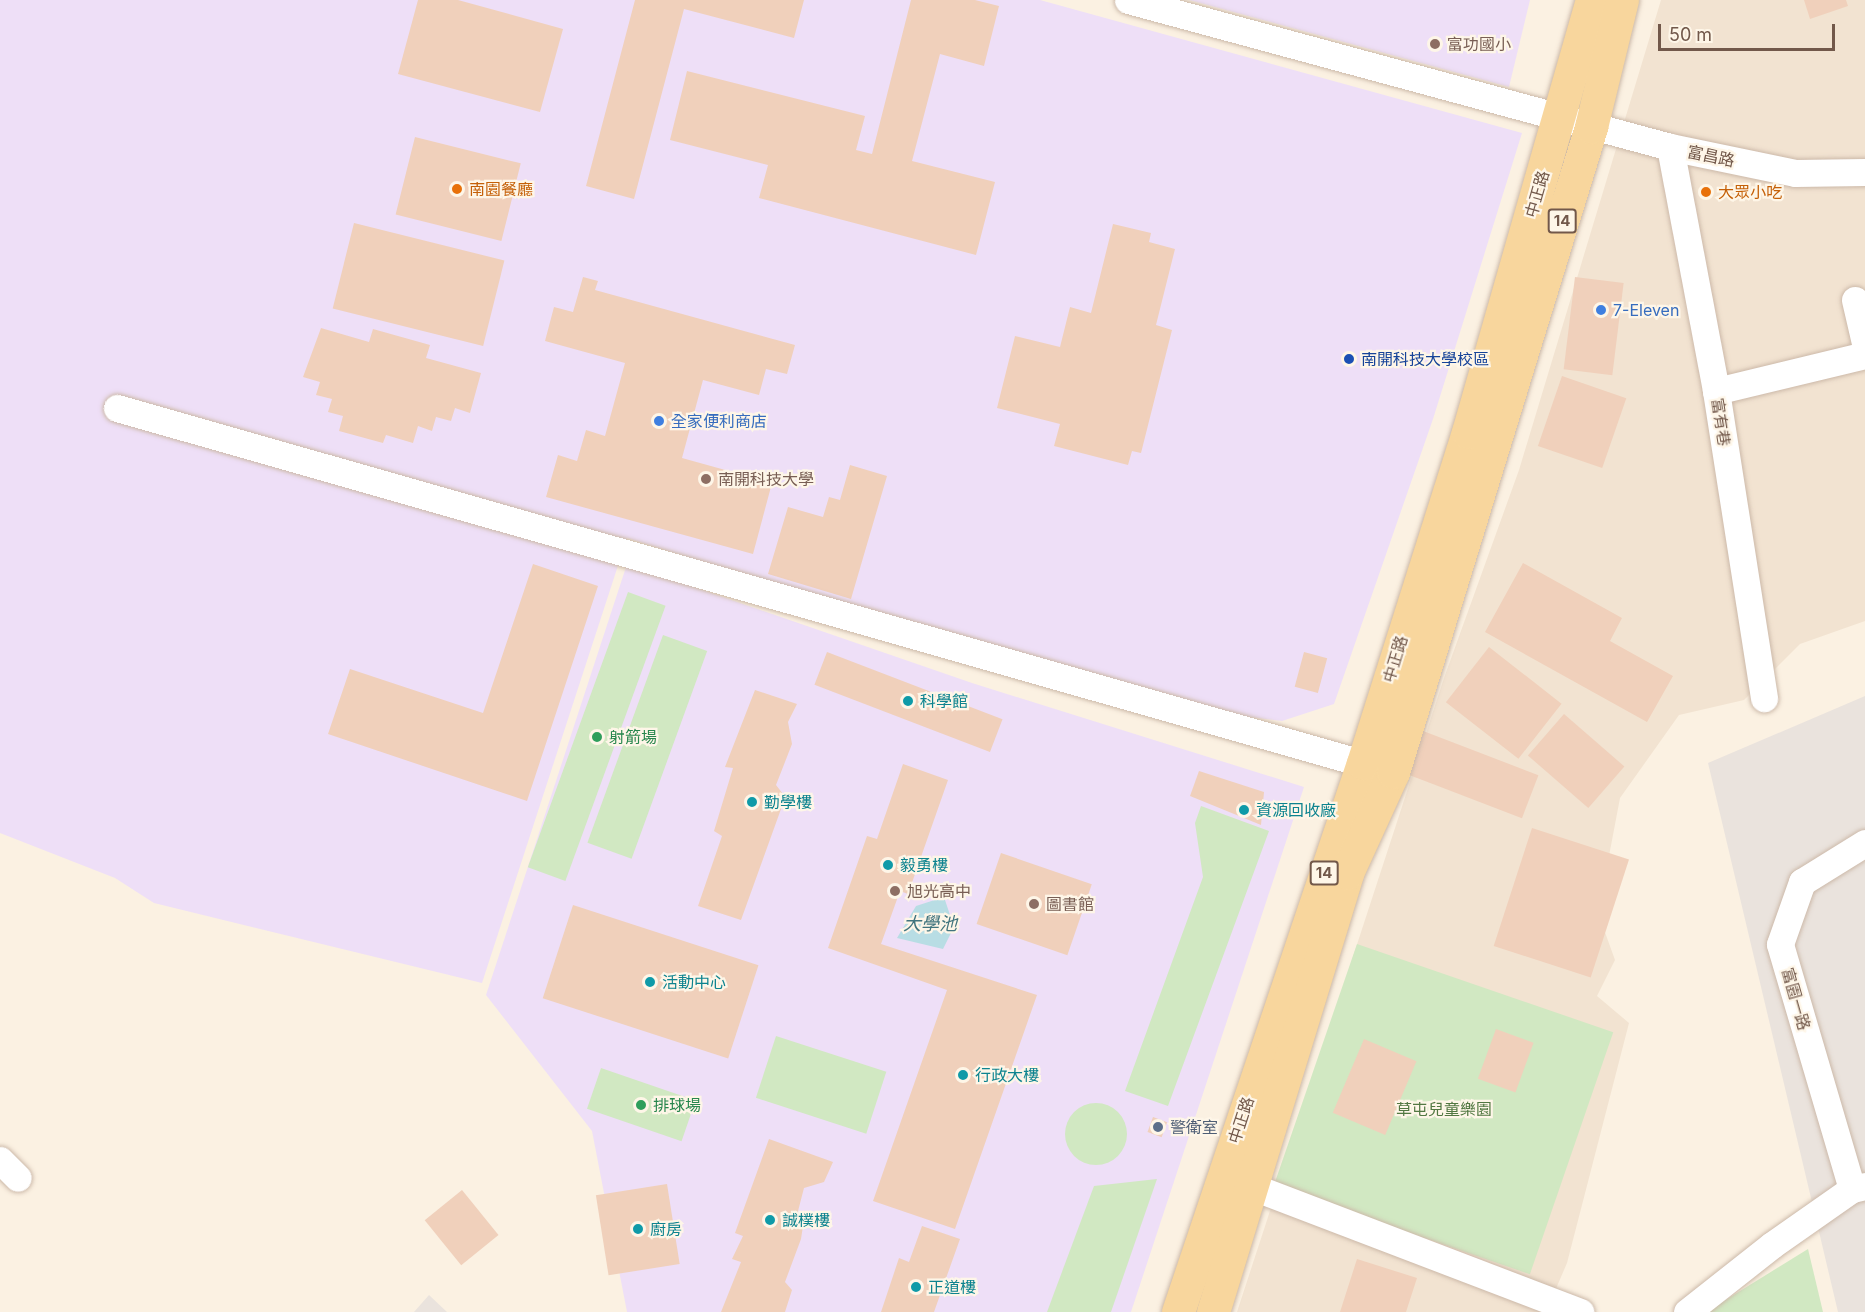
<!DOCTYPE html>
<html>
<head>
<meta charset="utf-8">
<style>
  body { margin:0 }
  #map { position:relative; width:1865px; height:1312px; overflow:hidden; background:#fbf1e2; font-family:Inter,"Noto Sans TC",sans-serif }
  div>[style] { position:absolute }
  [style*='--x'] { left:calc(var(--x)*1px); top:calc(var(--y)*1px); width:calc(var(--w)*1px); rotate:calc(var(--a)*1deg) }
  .residential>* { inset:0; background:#f2e3d1 }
  .industrial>* { inset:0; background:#eae3dd }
  .education>* { inset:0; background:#eedff7 }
  .green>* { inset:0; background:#d1e8c2; transform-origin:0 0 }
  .round { border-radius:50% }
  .water>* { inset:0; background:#b8dde4 }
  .building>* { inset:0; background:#f0d0bb; transform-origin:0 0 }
  .roads { filter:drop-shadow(0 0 2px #ccb9a9) drop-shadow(0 0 2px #ccb9a9) }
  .minor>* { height:27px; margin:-13.5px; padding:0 13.5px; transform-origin:13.5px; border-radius:13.5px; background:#fff }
  .major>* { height:33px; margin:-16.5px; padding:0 16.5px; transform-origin:16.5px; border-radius:16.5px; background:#f8d69d }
  .dots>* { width:16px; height:16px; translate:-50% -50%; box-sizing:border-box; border:3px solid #fef6e8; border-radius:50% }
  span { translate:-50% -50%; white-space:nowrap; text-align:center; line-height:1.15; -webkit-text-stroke:4.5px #fef6e8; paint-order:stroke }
  .shield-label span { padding:2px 4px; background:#fef6e8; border:2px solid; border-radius:4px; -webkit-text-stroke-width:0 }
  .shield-label { font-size:15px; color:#72584a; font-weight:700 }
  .education-label { font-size:16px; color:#785e54 }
  .left { translate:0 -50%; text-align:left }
  .street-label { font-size:16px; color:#72584a }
  .food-label { font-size:16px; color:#c56008 }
  .shop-label { font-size:16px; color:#366cbe }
  .transit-label { font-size:16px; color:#164399 }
  .culture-label { font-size:16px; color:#0d838f }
  .leisure-label { font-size:16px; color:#27864d }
  .park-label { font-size:16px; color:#527842 }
  .service-label { font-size:16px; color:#4e5e75 }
  .water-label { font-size:18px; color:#41747e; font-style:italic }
  .scale { position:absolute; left:1658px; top:24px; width:177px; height:27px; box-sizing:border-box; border:3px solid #72584a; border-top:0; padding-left:8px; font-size:18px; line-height:21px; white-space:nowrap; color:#72584a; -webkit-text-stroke:4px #fef6e8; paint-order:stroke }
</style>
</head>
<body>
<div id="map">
  <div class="residential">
    <i style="clip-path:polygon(1661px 0,1865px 0,1865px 621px,1800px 644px,1744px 700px,1679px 715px,1620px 798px,1609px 856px,1593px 899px,1615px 960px,1597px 996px,1629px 1023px,1567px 1263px,1546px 1312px,1237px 1312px,1444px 678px,1519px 470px)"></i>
  </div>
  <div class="industrial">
    <i style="clip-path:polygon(1865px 696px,1865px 1312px,1838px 1312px,1708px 763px)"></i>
    <i style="clip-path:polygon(429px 1295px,447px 1312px,414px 1312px)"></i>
  </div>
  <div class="education">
    <i style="clip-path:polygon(0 0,1040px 0,1522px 133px,1433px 419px,1334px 704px,1282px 721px,1164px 707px,627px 538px,482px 983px,154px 903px,115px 878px,0 833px)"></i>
    <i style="clip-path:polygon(1189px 0,1530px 0,1509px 87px)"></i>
    <i style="clip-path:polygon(627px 564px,972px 683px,1304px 787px,1131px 1312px,627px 1312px,592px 1131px,486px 995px)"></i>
  </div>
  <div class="green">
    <i style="left:628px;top:592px;width:40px;height:293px;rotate:20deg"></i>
    <i style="left:663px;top:635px;width:47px;height:221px;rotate:20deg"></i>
    <i style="clip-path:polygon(1201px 806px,1269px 831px,1168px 1106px,1125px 1091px,1203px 877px,1195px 823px)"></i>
    <i style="left:1357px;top:944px;width:271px;height:256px;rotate:19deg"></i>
    <i style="left:776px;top:1036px;width:116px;height:65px;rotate:18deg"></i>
    <i style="left:601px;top:1068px;width:100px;height:43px;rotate:19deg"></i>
    <i class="round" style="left:1065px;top:1103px;width:62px;height:62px"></i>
    <i style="clip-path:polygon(1157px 1179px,1111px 1312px,1047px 1312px,1094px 1186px)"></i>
    <i style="clip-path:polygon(1808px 1249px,1823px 1312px,1706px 1312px)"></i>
  </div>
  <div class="water">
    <i style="clip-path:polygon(944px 897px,954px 927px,943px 949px,897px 938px,916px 906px)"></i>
  </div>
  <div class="building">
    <i style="clip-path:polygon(418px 0,458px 0,563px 29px,540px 112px,398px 74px)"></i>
    <i style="clip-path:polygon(635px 0,804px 0,794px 38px,684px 9px,634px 199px,586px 186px)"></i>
    <i style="clip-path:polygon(911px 0,975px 0,999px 6px,984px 66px,940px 54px,912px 161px,995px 182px,976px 255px,759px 198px,768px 165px,670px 140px,687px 71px,865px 116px,856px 150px,872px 154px)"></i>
    <i style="clip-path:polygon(1804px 0,1846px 0,1848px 6px,1810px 19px)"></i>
    <i style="left:415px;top:137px;width:109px;height:80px;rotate:14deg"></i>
    <i style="left:354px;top:223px;width:155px;height:88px;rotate:14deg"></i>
    <i style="clip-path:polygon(1113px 224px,1151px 233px,1149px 242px,1175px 249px,1156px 325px,1172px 330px,1141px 453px,1132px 451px,1128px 465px,1054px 446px,1060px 424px,997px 408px,1015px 336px,1060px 347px,1070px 307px,1091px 313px)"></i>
    <i style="clip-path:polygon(583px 277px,598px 281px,595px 290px,795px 345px,787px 374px,766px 369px,759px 395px,703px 380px,682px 458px,772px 483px,753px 554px,546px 497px,558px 455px,577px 461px,586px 430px,605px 436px,625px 363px,545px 341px,554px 307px,573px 312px)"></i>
    <i style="left:1575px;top:277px;width:49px;height:93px;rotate:7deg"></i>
    <i style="clip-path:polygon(321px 328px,369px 342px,373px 329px,430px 345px,426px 358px,481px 373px,470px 413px,455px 408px,451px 421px,436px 417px,432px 431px,418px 426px,413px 443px,386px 435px,383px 443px,339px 431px,343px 416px,328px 412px,332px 399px,316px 395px,320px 382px,303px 377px)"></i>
    <i style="left:1562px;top:376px;width:68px;height:74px;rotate:19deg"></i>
    <i style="clip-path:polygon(850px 465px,887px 476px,851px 599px,768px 574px,788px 507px,823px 517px,829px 497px,840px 500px)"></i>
    <i style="clip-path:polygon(1523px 563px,1622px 618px,1610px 641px,1673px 676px,1647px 722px,1485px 632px)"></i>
    <i style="clip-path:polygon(533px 564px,598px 586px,527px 801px,328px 734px,350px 669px,483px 713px)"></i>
    <i style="left:1489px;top:647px;width:92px;height:70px;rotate:38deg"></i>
    <i style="left:827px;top:652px;width:188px;height:35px;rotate:21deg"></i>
    <i style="left:1304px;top:652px;width:24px;height:36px;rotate:15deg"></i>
    <i style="clip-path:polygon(755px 690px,797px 704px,788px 722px,792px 744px,776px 785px,783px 794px,781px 809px,741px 920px,698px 906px,722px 836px,714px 831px,733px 768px,725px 767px)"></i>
    <i style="left:1564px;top:714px;width:80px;height:55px;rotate:41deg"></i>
    <i style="left:1418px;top:729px;width:129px;height:46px;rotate:21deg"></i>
    <i style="clip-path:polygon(903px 764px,948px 780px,908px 894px,900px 891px,881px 944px,1037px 995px,955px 1229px,873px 1201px,947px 990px,828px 948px,867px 836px,877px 839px)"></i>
    <i style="clip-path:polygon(1199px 771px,1264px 792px,1261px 825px,1190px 796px)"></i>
    <i style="left:1532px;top:828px;width:102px;height:124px;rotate:18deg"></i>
    <i style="left:1001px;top:853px;width:96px;height:75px;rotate:19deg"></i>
    <i style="left:573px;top:905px;width:195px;height:98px;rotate:18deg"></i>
    <i style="left:1496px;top:1029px;width:40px;height:53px;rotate:20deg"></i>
    <i style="left:1364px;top:1039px;width:57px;height:80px;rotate:23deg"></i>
    <i style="left:1153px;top:1117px;width:15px;height:16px;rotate:20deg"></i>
    <i style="clip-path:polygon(769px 1139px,833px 1162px,824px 1182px,804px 1188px,797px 1215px,803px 1226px,801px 1239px,785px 1282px,792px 1290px,785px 1312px,721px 1312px,741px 1262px,732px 1259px,743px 1236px,735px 1233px)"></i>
    <i style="left:667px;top:1184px;width:81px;height:72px;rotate:81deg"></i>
    <i style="left:462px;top:1190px;width:58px;height:48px;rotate:51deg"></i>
    <i style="clip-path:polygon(922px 1226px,960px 1239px,934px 1312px,881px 1312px,899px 1258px,909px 1262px)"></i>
    <i style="clip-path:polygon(1357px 1259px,1417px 1278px,1406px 1312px,1340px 1312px)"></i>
  </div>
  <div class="roads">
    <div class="minor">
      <i style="--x:1128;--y:0;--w:562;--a:15.17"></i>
      <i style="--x:1670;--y:147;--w:128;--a:11.7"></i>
      <i style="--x:1795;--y:173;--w:70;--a:-0.8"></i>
      <i style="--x:1670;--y:147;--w:248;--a:79.3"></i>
      <i style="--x:1716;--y:391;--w:311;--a:81.1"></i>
      <i style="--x:1855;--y:300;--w:44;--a:76.9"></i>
      <i style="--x:1716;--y:391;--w:153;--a:-13.6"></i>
      <i style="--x:117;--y:408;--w:1316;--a:15.92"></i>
      <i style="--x:0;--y:1160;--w:25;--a:45"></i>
      <i style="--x:1232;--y:1179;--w:373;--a:20.9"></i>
      <i style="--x:1852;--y:1189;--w:255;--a:-106.4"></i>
      <i style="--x:1780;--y:944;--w:66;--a:-70.5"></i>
      <i style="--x:1802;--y:882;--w:74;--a:-31.8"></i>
      <i style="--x:1687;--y:1312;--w:108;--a:-38.2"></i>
      <i style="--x:1772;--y:1245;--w:98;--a:-35"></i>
      <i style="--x:1852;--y:1189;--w:13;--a:-13"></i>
    </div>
    <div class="major">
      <i style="--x:1178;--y:1312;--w:579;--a:-71.38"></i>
      <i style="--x:1363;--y:763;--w:347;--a:-72.4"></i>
      <i style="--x:1468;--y:432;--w:449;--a:-74"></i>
      <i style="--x:1213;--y:1312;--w:459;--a:-73"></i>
      <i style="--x:1347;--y:873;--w:111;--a:-65.5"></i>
      <i style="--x:1393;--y:772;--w:675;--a:-72.93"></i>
      <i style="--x:1591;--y:127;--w:131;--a:-76.3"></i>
    </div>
  </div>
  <div class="dots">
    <i style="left:1435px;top:44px;background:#8d6e63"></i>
    <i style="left:457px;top:189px;background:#e8710a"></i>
    <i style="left:1706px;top:192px;background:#e8710a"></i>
    <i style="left:1601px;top:310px;background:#3f7fe0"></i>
    <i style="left:1349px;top:359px;background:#1a4fb4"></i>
    <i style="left:659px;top:421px;background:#3f7fe0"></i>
    <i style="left:706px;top:479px;background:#8d6e63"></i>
    <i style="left:908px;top:701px;background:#0f9aa8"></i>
    <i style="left:597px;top:737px;background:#2e9e5b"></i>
    <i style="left:752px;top:802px;background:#0f9aa8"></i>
    <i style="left:1244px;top:810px;background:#0f9aa8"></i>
    <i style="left:888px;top:865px;background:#0f9aa8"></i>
    <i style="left:895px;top:891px;background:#8d6e63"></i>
    <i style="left:1034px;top:904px;background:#8d6e63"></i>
    <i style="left:650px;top:982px;background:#0f9aa8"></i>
    <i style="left:963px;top:1075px;background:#0f9aa8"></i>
    <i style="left:641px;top:1105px;background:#2e9e5b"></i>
    <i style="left:1158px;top:1127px;background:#5c6f8a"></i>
    <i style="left:770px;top:1220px;background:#0f9aa8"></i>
    <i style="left:638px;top:1229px;background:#0f9aa8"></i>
    <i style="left:916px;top:1287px;background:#0f9aa8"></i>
  </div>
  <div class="shield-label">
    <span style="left:1562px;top:221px">14</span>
    <span style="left:1324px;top:873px">14</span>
  </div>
  <div class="education-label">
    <span class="left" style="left:1447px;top:44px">富功國小</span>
    <span class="left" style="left:718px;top:479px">南開科技大學</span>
    <span class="left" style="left:907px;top:891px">旭光高中</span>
    <span class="left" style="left:1046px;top:904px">圖書館</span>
  </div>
  <div class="street-label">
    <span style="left:1711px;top:156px;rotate:12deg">富昌路</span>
    <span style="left:1537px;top:194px;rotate:-74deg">中正路</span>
    <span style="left:1721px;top:422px;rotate:81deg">富有巷</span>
    <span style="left:1395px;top:659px;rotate:-73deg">中正路</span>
    <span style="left:1796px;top:999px;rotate:74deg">富園一路</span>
    <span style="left:1241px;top:1120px;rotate:-72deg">中正路</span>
  </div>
  <div class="food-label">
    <span class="left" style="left:469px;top:189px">南園餐廳</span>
    <span class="left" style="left:1718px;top:192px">大眾小吃</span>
  </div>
  <div class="shop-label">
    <span class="left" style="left:1613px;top:310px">7-Eleven</span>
    <span class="left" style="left:671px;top:421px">全家便利商店</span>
  </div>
  <div class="transit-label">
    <span class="left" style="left:1361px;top:359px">南開科技大學校區</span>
  </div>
  <div class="culture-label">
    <span class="left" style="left:920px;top:701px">科學館</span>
    <span class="left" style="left:764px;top:802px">勤學樓</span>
    <span class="left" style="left:1256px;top:810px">資源回收廠</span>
    <span class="left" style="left:900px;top:865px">毅勇樓</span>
    <span class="left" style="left:662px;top:982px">活動中心</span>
    <span class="left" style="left:975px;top:1075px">行政大樓</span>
    <span class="left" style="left:782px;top:1220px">誠樸樓</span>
    <span class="left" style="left:650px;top:1229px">廚房</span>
    <span class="left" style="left:928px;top:1287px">正道樓</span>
  </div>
  <div class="leisure-label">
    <span class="left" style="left:609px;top:737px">射箭場</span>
    <span class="left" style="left:653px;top:1105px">排球場</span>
  </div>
  <div class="park-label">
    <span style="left:1444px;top:1109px">草屯兒童樂園</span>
  </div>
  <div class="service-label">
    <span class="left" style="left:1170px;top:1127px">警衛室</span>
  </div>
  <div class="water-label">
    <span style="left:930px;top:924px">大學池</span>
  </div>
  <div class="scale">50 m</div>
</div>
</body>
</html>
